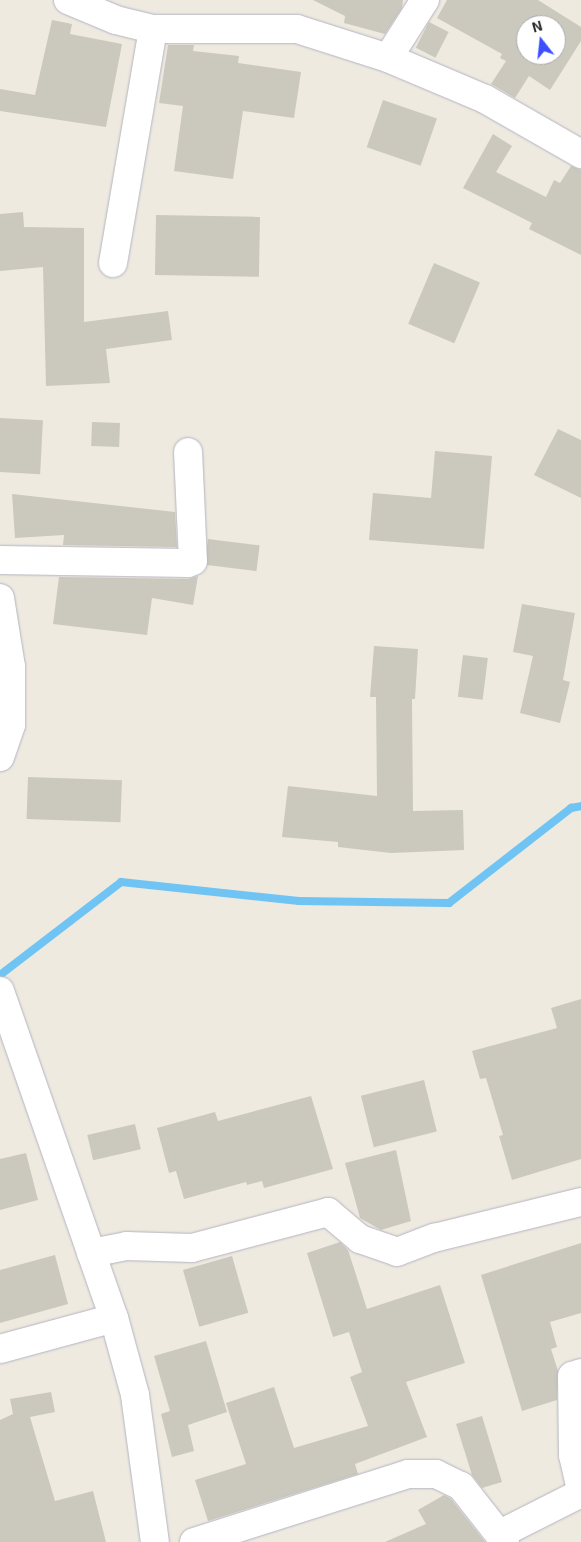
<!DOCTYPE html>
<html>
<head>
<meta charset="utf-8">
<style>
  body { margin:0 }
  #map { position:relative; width:581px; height:1542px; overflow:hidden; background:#efeae0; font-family:"Exo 2",sans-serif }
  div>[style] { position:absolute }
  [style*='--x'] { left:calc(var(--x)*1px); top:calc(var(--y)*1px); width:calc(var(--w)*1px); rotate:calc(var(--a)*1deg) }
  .stream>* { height:8px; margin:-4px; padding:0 4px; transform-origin:4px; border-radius:4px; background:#70c4f4 }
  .building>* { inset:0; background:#cbc8be; transform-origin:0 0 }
  .roads { filter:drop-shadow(0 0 1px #b3b4c1) drop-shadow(0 0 1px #b3b4c1) }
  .minor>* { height:28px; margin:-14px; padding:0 14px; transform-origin:14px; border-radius:14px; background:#fff }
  span { translate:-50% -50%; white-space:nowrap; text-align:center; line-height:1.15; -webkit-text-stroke:5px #fff; paint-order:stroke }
  .north { position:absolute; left:516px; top:15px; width:50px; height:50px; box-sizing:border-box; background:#fff; border:1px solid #ababab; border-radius:50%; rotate:344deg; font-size:14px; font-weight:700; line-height:20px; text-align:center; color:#2d2d2d }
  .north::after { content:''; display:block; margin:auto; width:18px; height:22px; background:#3d4eff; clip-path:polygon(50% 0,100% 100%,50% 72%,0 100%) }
</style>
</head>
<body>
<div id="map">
  <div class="stream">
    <i style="--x:0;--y:975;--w:153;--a:-37.5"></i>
    <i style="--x:121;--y:882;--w:179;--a:6.1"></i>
    <i style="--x:299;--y:901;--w:150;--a:0.8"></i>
    <i style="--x:449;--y:903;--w:155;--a:-37.9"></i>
    <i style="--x:571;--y:808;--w:10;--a:-11"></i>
  </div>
  <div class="building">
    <i style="clip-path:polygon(313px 0,403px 0,402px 8px,385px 34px,344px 23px,345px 16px)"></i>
    <i style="clip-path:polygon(evenodd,447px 0,538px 0,581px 27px,581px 41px,550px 90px,529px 76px,515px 98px,491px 84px,506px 61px,500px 58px,502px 54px,437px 18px,447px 0,526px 25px,556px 25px,556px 55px,526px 55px,526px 25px)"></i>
    <i style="clip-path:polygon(52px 20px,72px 24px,70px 34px,122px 44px,106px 127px,0 111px,0 89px,35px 95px)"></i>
    <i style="left:429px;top:22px;width:22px;height:29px;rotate:27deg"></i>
    <i style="clip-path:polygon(168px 45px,194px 45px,193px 51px,239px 56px,238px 63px,301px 72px,294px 118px,243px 111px,233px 179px,174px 171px,183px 106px,159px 103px)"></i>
    <i style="left:383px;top:100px;width:57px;height:50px;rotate:19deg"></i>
    <i style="clip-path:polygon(493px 134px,512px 146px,496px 172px,546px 197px,554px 180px,560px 183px,571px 166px,581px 170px,581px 255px,529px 229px,532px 223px,463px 188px)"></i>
    <i style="clip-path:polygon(23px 212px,24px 227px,84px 228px,84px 322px,168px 311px,172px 340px,106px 349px,110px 383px,46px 386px,43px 267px,0 271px,0 214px)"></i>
    <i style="left:156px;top:215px;width:104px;height:60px;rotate:1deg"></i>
    <i style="left:434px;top:263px;width:50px;height:66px;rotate:23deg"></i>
    <i style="left:0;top:418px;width:43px;height:54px;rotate:3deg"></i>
    <i style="left:92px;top:422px;width:28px;height:24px;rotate:2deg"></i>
    <i style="clip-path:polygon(558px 429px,581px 440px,581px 498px,534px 475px)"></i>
    <i style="clip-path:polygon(435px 451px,492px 456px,484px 549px,369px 540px,373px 493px,431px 498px)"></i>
    <i style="clip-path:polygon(12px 494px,175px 512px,177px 547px,63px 545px,64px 535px,15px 538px)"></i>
    <i style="left:208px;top:539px;width:52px;height:26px;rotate:7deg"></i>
    <i style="clip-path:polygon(198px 576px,193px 605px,152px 598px,147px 635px,53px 624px,59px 577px,188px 579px)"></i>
    <i style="clip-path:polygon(522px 604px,575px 613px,563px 680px,570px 682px,560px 723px,520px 713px,533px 656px,513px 652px)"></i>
    <i style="clip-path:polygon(374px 646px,418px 649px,415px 699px,412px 699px,413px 811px,463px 810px,464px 850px,391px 853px,338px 847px,338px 842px,282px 837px,288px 786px,377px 796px,376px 697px,370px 697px)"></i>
    <i style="left:463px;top:655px;width:25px;height:42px;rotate:7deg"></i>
    <i style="left:28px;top:777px;width:94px;height:42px;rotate:2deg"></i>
    <i style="clip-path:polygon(581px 999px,581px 1159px,512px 1180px,499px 1136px,503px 1135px,486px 1078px,480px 1079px,472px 1051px,557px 1028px,551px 1008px)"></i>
    <i style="left:424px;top:1080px;width:53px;height:65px;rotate:76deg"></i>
    <i style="clip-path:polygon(311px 1096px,333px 1169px,264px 1188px,262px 1181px,247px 1185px,246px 1182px,184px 1199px,176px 1171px,169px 1173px,157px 1128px,215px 1112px,218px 1121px)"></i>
    <i style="left:135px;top:1124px;width:26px;height:49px;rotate:77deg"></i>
    <i style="clip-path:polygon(396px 1150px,411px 1221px,381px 1230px,360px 1218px,345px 1163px)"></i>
    <i style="clip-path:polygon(26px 1153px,38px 1200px,0 1210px,0 1159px)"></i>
    <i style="clip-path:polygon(340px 1242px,348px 1250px,367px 1309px,440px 1285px,465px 1363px,406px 1382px,427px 1437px,355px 1464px,358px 1474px,208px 1521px,195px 1480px,246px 1464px,226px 1403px,274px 1387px,294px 1448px,368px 1426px,350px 1377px,362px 1372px,349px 1332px,333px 1337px,307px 1253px)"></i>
    <i style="clip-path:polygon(581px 1243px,581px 1313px,550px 1322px,557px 1347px,551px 1349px,558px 1371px,557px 1400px,522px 1411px,481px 1275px)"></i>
    <i style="clip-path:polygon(55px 1255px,68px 1304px,0 1323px,0 1270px)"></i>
    <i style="left:232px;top:1256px;width:59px;height:51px;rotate:74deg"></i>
    <i style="clip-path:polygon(206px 1341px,227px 1412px,188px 1425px,194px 1451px,172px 1457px,161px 1414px,170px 1411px,154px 1356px)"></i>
    <i style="clip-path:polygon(51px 1392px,55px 1412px,30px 1417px,55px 1501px,93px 1491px,106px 1542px,0 1542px,0 1420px,13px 1414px,10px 1399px)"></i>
    <i style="clip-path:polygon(482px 1416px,502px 1482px,482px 1488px,472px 1475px,456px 1424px)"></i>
    <i style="clip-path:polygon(444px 1495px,451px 1499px,485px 1542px,385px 1542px,426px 1524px,418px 1510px)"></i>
  </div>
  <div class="roads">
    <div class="minor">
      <i style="--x:68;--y:0;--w:52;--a:22.6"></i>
      <i style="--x:116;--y:20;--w:38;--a:14"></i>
      <i style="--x:153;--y:29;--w:144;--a:0"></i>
      <i style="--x:297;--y:29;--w:96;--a:17.7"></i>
      <i style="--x:388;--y:58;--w:105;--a:22.9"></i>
      <i style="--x:485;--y:99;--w:111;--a:29.8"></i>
      <i style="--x:388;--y:58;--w:69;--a:-57.5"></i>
      <i style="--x:113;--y:263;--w:237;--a:-80.3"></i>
      <i style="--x:0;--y:560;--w:188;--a:0.9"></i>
      <i style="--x:188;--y:563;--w:5;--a:-22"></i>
      <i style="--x:193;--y:561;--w:109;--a:-92.6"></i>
      <i style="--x:0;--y:598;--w:70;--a:80.9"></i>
      <i style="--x:11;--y:667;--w:58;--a:90"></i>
      <i style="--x:11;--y:725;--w:34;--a:109"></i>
      <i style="--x:0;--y:991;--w:346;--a:70.8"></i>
      <i style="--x:114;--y:1318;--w:80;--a:74.7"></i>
      <i style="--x:135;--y:1395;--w:148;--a:82.3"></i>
      <i style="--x:91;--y:1253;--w:36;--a:-11"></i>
      <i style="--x:126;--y:1246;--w:66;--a:1.7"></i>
      <i style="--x:192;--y:1248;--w:141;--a:-14.8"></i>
      <i style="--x:328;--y:1212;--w:42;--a:40.2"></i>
      <i style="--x:360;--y:1239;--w:39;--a:19"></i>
      <i style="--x:397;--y:1252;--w:40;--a:-21"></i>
      <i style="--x:434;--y:1238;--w:151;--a:-13.8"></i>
      <i style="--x:0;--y:1349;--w:118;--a:-15.2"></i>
      <i style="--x:581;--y:1373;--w:9;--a:162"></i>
      <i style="--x:572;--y:1376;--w:79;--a:89.3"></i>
      <i style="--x:573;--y:1455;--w:36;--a:77"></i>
      <i style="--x:500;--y:1534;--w:91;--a:-26.8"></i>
      <i style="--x:194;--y:1542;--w:225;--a:-17.6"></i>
      <i style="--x:408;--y:1474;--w:28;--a:0"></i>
      <i style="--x:436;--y:1474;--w:28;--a:26"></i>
      <i style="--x:461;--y:1486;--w:71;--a:51.8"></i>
    </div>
  </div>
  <div class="north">N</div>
</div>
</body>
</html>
